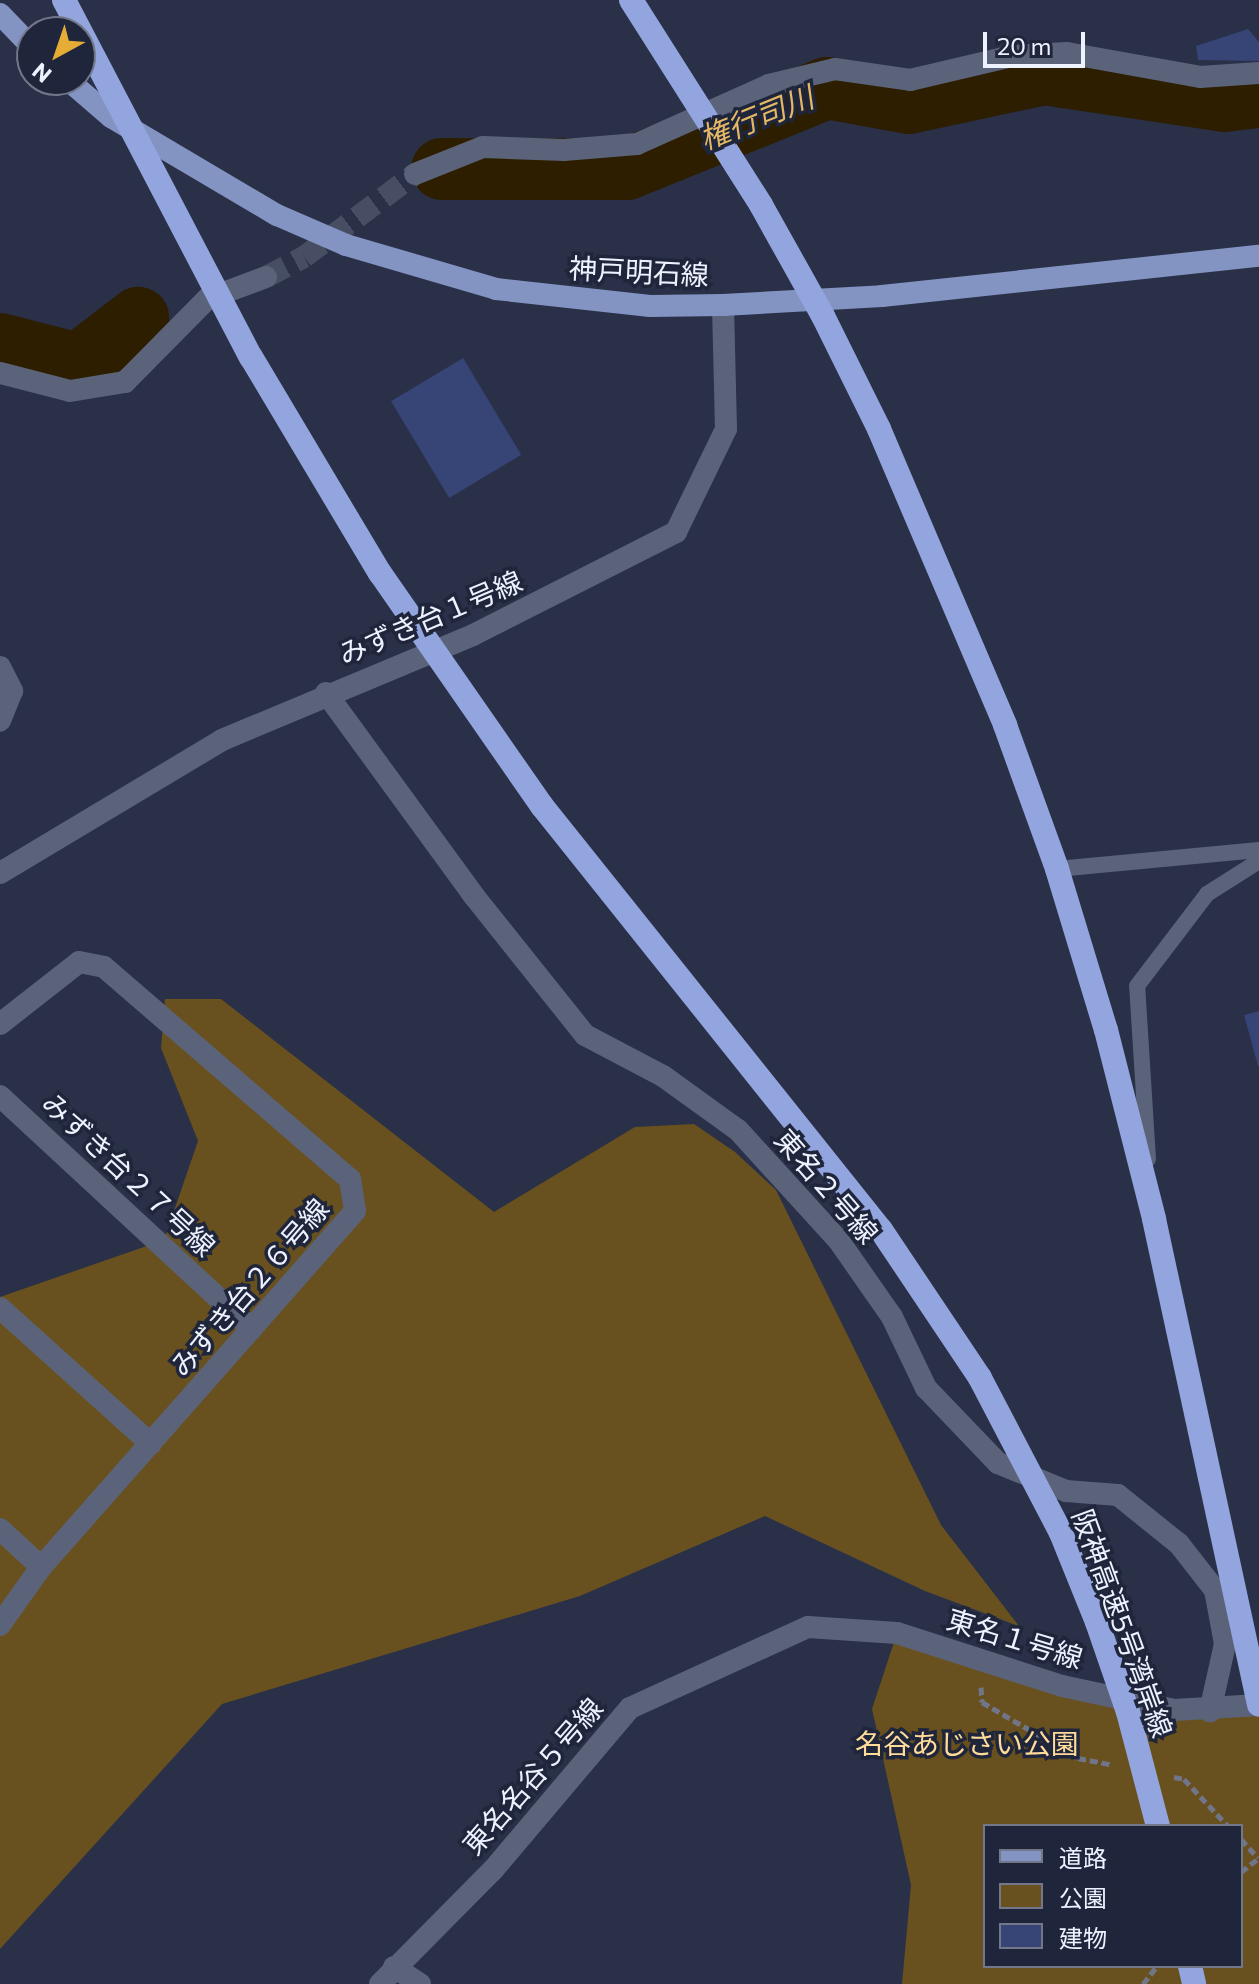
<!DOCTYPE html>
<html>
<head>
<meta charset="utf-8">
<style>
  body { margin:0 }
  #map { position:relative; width:1259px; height:1984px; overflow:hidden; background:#293047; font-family:Commissioner,"Noto Sans JP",sans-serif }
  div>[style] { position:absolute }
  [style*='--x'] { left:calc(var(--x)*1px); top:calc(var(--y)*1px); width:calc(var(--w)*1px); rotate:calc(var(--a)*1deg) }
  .green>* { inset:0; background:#69511f }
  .river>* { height:62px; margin:-31px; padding:0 31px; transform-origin:31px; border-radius:31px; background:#2d1e00 }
  .building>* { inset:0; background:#364476; transform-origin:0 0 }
  .minor-tunnel>* { height:22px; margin-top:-11px; transform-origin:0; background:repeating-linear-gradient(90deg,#474d63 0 22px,transparent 0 33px) }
  .path>* { height:5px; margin-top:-2.5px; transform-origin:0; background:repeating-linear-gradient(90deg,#707589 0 8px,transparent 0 12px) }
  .service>* { height:16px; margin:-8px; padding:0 8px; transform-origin:8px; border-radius:8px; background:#5b637a }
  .minor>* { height:22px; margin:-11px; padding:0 11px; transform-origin:11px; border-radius:11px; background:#5b637a }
  .primary>* { height:22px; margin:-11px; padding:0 11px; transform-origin:11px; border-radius:11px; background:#8393c2 }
  .motorway>* { height:24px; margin:-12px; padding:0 12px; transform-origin:12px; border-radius:12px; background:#93a5de }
  span { translate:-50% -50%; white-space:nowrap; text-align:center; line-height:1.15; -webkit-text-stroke:7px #1f263c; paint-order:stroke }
  .street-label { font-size:28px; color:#eef2ff }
  .park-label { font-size:28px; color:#ffdb99 }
  .water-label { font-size:30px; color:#e5b863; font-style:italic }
  .legend { position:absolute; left:983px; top:1824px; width:260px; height:144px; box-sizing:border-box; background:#1f263c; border:2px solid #72788a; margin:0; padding:10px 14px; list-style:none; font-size:24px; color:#eef2ff }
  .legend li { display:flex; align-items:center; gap:16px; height:40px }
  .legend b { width:40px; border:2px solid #72788a }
  .north { position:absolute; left:16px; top:16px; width:80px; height:80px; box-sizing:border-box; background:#1f263c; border:2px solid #72788a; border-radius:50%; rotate:220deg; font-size:22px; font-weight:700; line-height:32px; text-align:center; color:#eef2ff }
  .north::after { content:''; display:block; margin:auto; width:28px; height:36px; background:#e5ad35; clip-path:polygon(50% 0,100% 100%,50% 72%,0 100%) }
  .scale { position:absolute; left:983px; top:32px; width:102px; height:36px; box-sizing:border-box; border:4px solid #eef2ff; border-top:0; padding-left:10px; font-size:24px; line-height:28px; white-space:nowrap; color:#eef2ff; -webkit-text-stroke:6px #1f263c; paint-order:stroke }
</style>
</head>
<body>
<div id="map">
  <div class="green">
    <i style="clip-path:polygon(165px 999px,221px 999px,494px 1212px,635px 1127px,694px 1124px,735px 1152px,776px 1190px,941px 1525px,1019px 1626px,925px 1591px,765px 1516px,580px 1596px,222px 1704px,0 1949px,0 1297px,164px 1240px,198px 1141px,161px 1048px)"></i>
    <i style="clip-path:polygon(evenodd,897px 1633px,1174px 1710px,1259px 1705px,1259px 1984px,902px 1984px,911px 1885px,872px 1709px,897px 1633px,985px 1826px,1241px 1826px,1241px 1966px,985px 1966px,985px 1826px)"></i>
  </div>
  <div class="river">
    <i style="--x:442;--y:169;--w:185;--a:0"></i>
    <i style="--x:627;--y:169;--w:216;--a:-22"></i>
    <i style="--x:827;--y:88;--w:83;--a:10.4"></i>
    <i style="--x:909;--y:103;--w:138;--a:-12.1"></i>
    <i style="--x:1044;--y:74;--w:182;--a:8.5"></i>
    <i style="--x:1224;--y:101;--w:35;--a:-7"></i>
    <i style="--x:0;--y:344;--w:81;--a:14.4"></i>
    <i style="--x:78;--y:364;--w:76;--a:-37.5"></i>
  </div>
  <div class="building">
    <i style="clip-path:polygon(1248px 29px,1259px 42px,1259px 61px,1198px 60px,1196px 46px)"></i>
    <i style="left:463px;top:358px;width:113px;height:84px;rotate:59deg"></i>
    <i style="clip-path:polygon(1259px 1011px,1259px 1066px,1258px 1066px,1244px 1015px)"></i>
  </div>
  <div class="minor-tunnel">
    <i style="--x:266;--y:277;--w:43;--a:-27.8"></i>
    <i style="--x:304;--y:257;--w:139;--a:-36.8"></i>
  </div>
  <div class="path">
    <i style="--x:981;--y:1687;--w:15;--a:86"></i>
    <i style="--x:982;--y:1702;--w:111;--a:30.3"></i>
    <i style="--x:1078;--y:1758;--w:36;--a:11"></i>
    <i style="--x:1174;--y:1777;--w:10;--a:11"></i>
    <i style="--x:1184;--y:1779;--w:64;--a:46.9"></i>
    <i style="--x:1241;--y:1839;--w:25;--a:48"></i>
    <i style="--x:1241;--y:1872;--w:23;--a:-38"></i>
    <i style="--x:1143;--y:1984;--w:23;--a:-52"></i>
  </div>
  <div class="service">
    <i style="--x:1057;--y:869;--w:203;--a:-5.4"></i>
    <i style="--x:1148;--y:1159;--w:173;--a:-93.6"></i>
    <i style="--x:1137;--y:986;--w:116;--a:-52.7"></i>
    <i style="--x:1207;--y:894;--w:62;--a:-32.4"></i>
  </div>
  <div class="minor">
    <i style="--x:415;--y:174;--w:73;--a:-21.7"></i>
    <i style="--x:483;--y:147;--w:81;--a:2.1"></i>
    <i style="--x:564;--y:150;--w:73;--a:-4.7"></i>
    <i style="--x:637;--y:144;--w:145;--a:-24.1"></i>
    <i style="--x:769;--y:85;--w:68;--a:-13.6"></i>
    <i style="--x:835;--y:69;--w:76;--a:8.3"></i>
    <i style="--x:910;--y:80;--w:105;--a:-13.2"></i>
    <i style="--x:1012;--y:56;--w:55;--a:-3.1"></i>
    <i style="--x:1067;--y:53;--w:135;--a:10.2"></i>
    <i style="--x:1200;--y:77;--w:59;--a:-3.9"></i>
    <i style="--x:0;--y:373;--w:72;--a:14.4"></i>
    <i style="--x:70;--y:391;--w:56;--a:-9.3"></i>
    <i style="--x:125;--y:382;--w:117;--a:-45.3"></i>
    <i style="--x:207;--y:299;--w:63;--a:-20.4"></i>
    <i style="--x:0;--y:667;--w:27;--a:63"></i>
    <i style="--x:12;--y:691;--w:32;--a:112"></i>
    <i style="--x:326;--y:693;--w:251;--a:53.9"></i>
    <i style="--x:474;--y:896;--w:178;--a:51.4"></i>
    <i style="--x:585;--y:1035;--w:88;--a:27.7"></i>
    <i style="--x:663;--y:1076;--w:92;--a:35.8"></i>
    <i style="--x:738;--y:1130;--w:150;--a:47.7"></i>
    <i style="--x:839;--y:1241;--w:93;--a:55.1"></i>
    <i style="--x:892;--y:1317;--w:79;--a:64.4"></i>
    <i style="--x:926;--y:1388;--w:104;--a:46.2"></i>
    <i style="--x:998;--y:1463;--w:74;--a:22.4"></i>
    <i style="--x:1066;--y:1491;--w:52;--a:4.4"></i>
    <i style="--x:1118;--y:1495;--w:78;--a:38.8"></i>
    <i style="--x:1179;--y:1544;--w:58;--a:52"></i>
    <i style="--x:1215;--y:1590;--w:55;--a:79.5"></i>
    <i style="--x:1225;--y:1644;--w:69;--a:102.6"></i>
    <i style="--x:0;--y:873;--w:259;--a:-30.9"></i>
    <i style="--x:222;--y:740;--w:272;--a:-22.7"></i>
    <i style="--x:473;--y:635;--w:228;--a:-26.9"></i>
    <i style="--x:676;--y:532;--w:114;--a:-64.1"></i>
    <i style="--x:726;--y:429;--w:124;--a:-91.4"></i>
    <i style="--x:0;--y:1024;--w:100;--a:-38.1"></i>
    <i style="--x:79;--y:962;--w:25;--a:11"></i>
    <i style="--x:104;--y:967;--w:325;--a:40.8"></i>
    <i style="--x:350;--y:1179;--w:32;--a:81"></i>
    <i style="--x:355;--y:1211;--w:475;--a:131.4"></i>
    <i style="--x:41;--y:1567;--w:71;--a:125.3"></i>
    <i style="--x:0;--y:1096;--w:343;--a:42.8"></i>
    <i style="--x:0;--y:1308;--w:203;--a:42"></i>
    <i style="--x:0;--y:1529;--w:56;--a:42.8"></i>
    <i style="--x:394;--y:1967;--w:31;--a:33"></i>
    <i style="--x:380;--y:1984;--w:161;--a:-45.3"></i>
    <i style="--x:493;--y:1870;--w:212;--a:-49.8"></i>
    <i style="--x:630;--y:1708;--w:196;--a:-24.5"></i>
    <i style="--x:808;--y:1627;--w:89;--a:3.9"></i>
    <i style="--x:897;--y:1633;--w:173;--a:17.8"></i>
    <i style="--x:1062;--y:1686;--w:115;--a:12.1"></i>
    <i style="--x:1174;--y:1710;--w:85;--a:-3.4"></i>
  </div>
  <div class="primary">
    <i style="--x:0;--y:14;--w:46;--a:45.9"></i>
    <i style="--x:68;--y:80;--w:57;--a:40.7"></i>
    <i style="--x:111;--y:117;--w:193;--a:30.6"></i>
    <i style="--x:277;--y:215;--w:75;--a:23.5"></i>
    <i style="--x:346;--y:245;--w:156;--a:16.3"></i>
    <i style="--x:496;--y:289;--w:155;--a:6.3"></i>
    <i style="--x:650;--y:306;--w:73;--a:-0.8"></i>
    <i style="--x:723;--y:305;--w:159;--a:-3.2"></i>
    <i style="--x:882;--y:296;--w:379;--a:-6.1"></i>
  </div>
  <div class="motorway">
    <i style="--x:64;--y:0;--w:403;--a:62.4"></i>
    <i style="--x:251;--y:357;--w:252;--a:59.2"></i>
    <i style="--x:380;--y:573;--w:284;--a:55.2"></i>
    <i style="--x:542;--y:806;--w:543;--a:51.36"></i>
    <i style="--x:881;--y:1230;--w:178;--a:56.2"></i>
    <i style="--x:980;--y:1378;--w:175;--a:62.4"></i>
    <i style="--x:1061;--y:1533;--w:96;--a:68"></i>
    <i style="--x:1097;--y:1622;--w:95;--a:71"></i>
    <i style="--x:1128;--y:1712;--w:118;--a:75.3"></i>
    <i style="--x:631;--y:0;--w:243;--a:57.6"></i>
    <i style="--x:761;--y:205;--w:127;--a:60.8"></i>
    <i style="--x:823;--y:316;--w:126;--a:63.6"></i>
    <i style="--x:879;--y:429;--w:322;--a:66.9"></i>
    <i style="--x:1005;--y:725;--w:153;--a:70.1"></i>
    <i style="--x:1057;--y:869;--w:168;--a:73.1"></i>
    <i style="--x:1106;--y:1030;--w:195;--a:75.7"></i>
    <i style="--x:1154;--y:1219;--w:497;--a:77.8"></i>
    <i style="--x:1190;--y:1966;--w:18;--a:77"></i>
  </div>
  <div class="street-label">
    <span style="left:639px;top:271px;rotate:3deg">神戸明石線</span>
    <span style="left:430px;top:617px;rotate:-23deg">みずき台１号線</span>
    <span style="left:129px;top:1174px;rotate:43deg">みずき台２７号線</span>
    <span style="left:827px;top:1186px;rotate:49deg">東名２号線</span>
    <span style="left:249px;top:1287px;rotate:-49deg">みずき台２６号線</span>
    <span style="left:1123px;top:1623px;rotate:70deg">阪神高速5号湾岸線</span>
    <span style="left:1015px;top:1638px;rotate:17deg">東名１号線</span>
    <span style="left:532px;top:1776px;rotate:-49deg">東名名谷５号線</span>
  </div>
  <div class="park-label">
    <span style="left:967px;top:1743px">名谷あじさい公園</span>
  </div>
  <div class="water-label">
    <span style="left:756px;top:117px;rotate:-22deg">権行司川</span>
  </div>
  <ul class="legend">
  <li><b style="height:10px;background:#8393c2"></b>道路</li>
  <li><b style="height:22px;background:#69511f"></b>公園</li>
  <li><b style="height:22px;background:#364476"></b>建物</li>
  </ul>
  <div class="north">N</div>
  <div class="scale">20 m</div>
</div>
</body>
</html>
